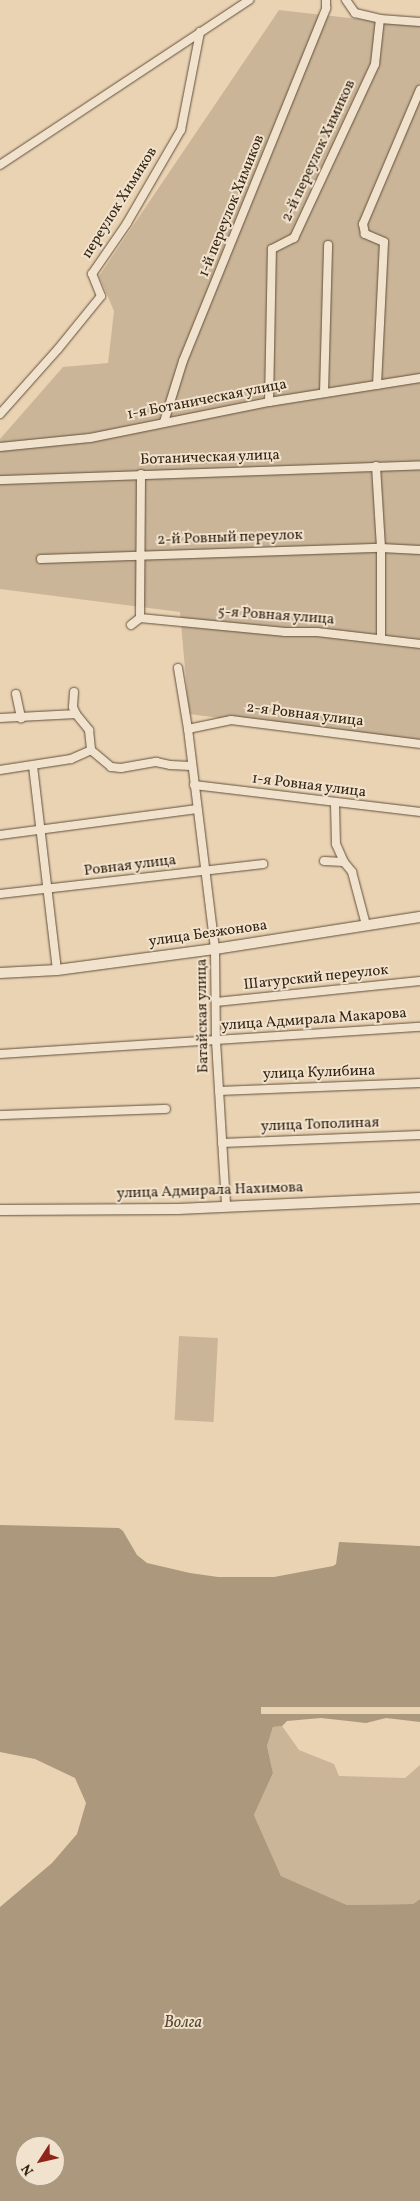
<!DOCTYPE html>
<html>
<head>
<meta charset="utf-8">
<style>
  body { margin:0 }
  #map { position:relative; width:420px; height:2201px; overflow:hidden; background:#ead3b3; font-family:Vollkorn,serif }
  div>[style] { position:absolute }
  [style*='--x'] { left:calc(var(--x)*1px); top:calc(var(--y)*1px); width:calc(var(--w)*1px); rotate:calc(var(--a)*1deg) }
  .green>* { inset:0; background:#cbb598; transform-origin:0 0 }
  .water>* { inset:0; background:#ac987d }
  .pier>* { inset:0; background:#ead3b3; transform-origin:0 0 }
  .roads { filter:drop-shadow(0 0 1px #62503b) drop-shadow(0 0 1px #62503b) }
  .street>* { height:8px; margin:-4px; padding:0 4px; transform-origin:4px; border-radius:4px; background:#f1e2ce }
  .secondary>* { height:10px; margin:-5px; padding:0 5px; transform-origin:5px; border-radius:5px; background:#f1e2ce }
  span { translate:-50% -50%; white-space:nowrap; text-align:center; line-height:1.15; -webkit-text-stroke:4px #f1e2ce; paint-order:stroke }
  .street-label { font-size:15px; color:#342513 }
  .water-label { font-size:16px; color:#584833; font-style:italic }
  .north { position:absolute; left:15px; top:2136px; width:50px; height:50px; box-sizing:border-box; background:#f1e2ce; border:1px solid #a59683; border-radius:50%; rotate:235deg; font-size:14px; font-weight:700; line-height:20px; text-align:center; color:#342513 }
  .north::after { content:''; display:block; margin:auto; width:18px; height:22px; background:#8f2418; clip-path:polygon(50% 0,100% 100%,50% 72%,0 100%) }
</style>
</head>
<body>
<div id="map">
  <div class="green">
    <i style="clip-path:polygon(279px 10px,420px 26px,420px 744px,189px 714px,180px 612px,0 589px,0 439px,63px 367px,108px 363px,114px 311px,99px 276px)"></i>
    <i style="left:179px;top:1336px;width:39px;height:84px;rotate:3deg"></i>
    <i style="clip-path:polygon(282px 1726px,299px 1750px,334px 1764px,339px 1776px,405px 1778px,420px 1765px,420px 1899px,413px 1904px,347px 1905px,281px 1876px,254px 1815px,273px 1773px,267px 1746px,273px 1727px)"></i>
  </div>
  <div class="water">
    <i style="clip-path:polygon(evenodd,0 1525px,119px 1528px,123px 1531px,137px 1555px,147px 1563px,190px 1573px,218px 1577px,274px 1577px,333px 1566px,336px 1564px,339px 1542px,420px 1546px,420px 1722px,386px 1718px,366px 1723px,321px 1718px,287px 1721px,282px 1726px,273px 1727px,267px 1746px,273px 1773px,254px 1815px,281px 1876px,347px 1905px,413px 1904px,420px 1899px,420px 2201px,0 2201px,0 1907px,52px 1863px,77px 1834px,86px 1803px,75px 1778px,35px 1759px,0 1752px,0 1525px,25px 2146px,55px 2146px,55px 2176px,25px 2176px,25px 2146px)"></i>
  </div>
  <div class="pier">
    <i style="left:420px;top:1707px;width:7px;height:159px;rotate:90deg"></i>
  </div>
  <div class="roads">
    <div class="street">
      <i style="--x:346;--y:0;--w:16;--a:55"></i>
      <i style="--x:355;--y:13;--w:26;--a:13"></i>
      <i style="--x:380;--y:19;--w:40;--a:4.3"></i>
      <i style="--x:0;--y:165;--w:299;--a:-33.5"></i>
      <i style="--x:377;--y:385;--w:143;--a:-87.2"></i>
      <i style="--x:384;--y:242;--w:21;--a:-157"></i>
      <i style="--x:365;--y:234;--w:10;--a:-101"></i>
      <i style="--x:363;--y:224;--w:146;--a:-67"></i>
      <i style="--x:324;--y:392;--w:147;--a:-88.4"></i>
      <i style="--x:269;--y:402;--w:153;--a:-88.9"></i>
      <i style="--x:272;--y:249;--w:25;--a:-27"></i>
      <i style="--x:294;--y:238;--w:192;--a:-65"></i>
      <i style="--x:375;--y:64;--w:45;--a:-83.7"></i>
      <i style="--x:0;--y:414;--w:87;--a:-48.3"></i>
      <i style="--x:58;--y:349;--w:68;--a:-50.9"></i>
      <i style="--x:101;--y:296;--w:24;--a:-112"></i>
      <i style="--x:92;--y:274;--w:62;--a:-55.5"></i>
      <i style="--x:127;--y:223;--w:108;--a:-59.9"></i>
      <i style="--x:181;--y:130;--w:100;--a:-79"></i>
      <i style="--x:164;--y:422;--w:64;--a:-72.7"></i>
      <i style="--x:183;--y:361;--w:381;--a:-67.9"></i>
      <i style="--x:326;--y:8;--w:8;--a:-90"></i>
      <i style="--x:0;--y:447;--w:90;--a:-5.7"></i>
      <i style="--x:90;--y:438;--w:183;--a:-11.4"></i>
      <i style="--x:269;--y:402;--w:153;--a:-9"></i>
      <i style="--x:376;--y:466;--w:82;--a:86.5"></i>
      <i style="--x:381;--y:548;--w:91;--a:90"></i>
      <i style="--x:0;--y:480;--w:420;--a:-2"></i>
      <i style="--x:41;--y:559;--w:340;--a:-1.9"></i>
      <i style="--x:381;--y:548;--w:39;--a:3"></i>
      <i style="--x:140;--y:618;--w:144;--a:-89.6"></i>
      <i style="--x:131;--y:625;--w:11;--a:-38"></i>
      <i style="--x:140;--y:618;--w:146;--a:5.5"></i>
      <i style="--x:285;--y:632;--w:32;--a:0"></i>
      <i style="--x:317;--y:632;--w:104;--a:6.6"></i>
      <i style="--x:178;--y:668;--w:62;--a:80.7"></i>
      <i style="--x:188;--y:729;--w:222;--a:83"></i>
      <i style="--x:215;--y:949;--w:92;--a:89.4"></i>
      <i style="--x:216;--y:1041;--w:165;--a:86.5"></i>
      <i style="--x:74;--y:692;--w:15;--a:94"></i>
      <i style="--x:73;--y:707;--w:8;--a:67"></i>
      <i style="--x:76;--y:714;--w:21;--a:51"></i>
      <i style="--x:89;--y:730;--w:20;--a:84"></i>
      <i style="--x:16;--y:694;--w:25;--a:78"></i>
      <i style="--x:0;--y:718;--w:76;--a:-3"></i>
      <i style="--x:188;--y:729;--w:44;--a:-11.8"></i>
      <i style="--x:231;--y:720;--w:191;--a:7.2"></i>
      <i style="--x:33;--y:766;--w:205;--a:83.3"></i>
      <i style="--x:0;--y:770;--w:72;--a:-8.8"></i>
      <i style="--x:71;--y:759;--w:22;--a:-24"></i>
      <i style="--x:91;--y:750;--w:26;--a:40"></i>
      <i style="--x:111;--y:767;--w:10;--a:6"></i>
      <i style="--x:121;--y:768;--w:36;--a:-10"></i>
      <i style="--x:156;--y:762;--w:14;--a:12"></i>
      <i style="--x:170;--y:765;--w:21;--a:3"></i>
      <i style="--x:194;--y:785;--w:228;--a:6.8"></i>
      <i style="--x:335;--y:804;--w:40;--a:88.6"></i>
      <i style="--x:336;--y:844;--w:20;--a:66"></i>
      <i style="--x:0;--y:835;--w:199;--a:-7.5"></i>
      <i style="--x:324;--y:861;--w:20;--a:3"></i>
      <i style="--x:344;--y:862;--w:13;--a:51"></i>
      <i style="--x:352;--y:872;--w:55;--a:75.2"></i>
      <i style="--x:0;--y:894;--w:265;--a:-6.5"></i>
      <i style="--x:216;--y:1002;--w:205;--a:-5.9"></i>
      <i style="--x:0;--y:1054;--w:421;--a:-3.7"></i>
      <i style="--x:219;--y:1091;--w:201;--a:-2.3"></i>
      <i style="--x:0;--y:1115;--w:166;--a:-2.1"></i>
      <i style="--x:222;--y:1143;--w:198;--a:-2.3"></i>
    </div>
    <div class="secondary">
      <i style="--x:0;--y:973;--w:57;--a:-3"></i>
      <i style="--x:57;--y:970;--w:159;--a:-7.6"></i>
      <i style="--x:215;--y:949;--w:207;--a:-8.9"></i>
      <i style="--x:0;--y:1210;--w:178;--a:-0.3"></i>
      <i style="--x:178;--y:1209;--w:242;--a:-2.6"></i>
    </div>
  </div>
  <div class="street-label">
    <span style="left:319px;top:151px;rotate:-65deg">2-й переулок Химиков</span>
    <span style="left:120px;top:203px;rotate:-58deg">переулок Химиков</span>
    <span style="left:232px;top:206px;rotate:-68deg">1-й переулок Химиков</span>
    <span style="left:207px;top:400px;rotate:-11deg">1-я Ботаническая улица</span>
    <span style="left:210px;top:458px;rotate:-2deg">Ботаническая улица</span>
    <span style="left:230px;top:538px;rotate:-2deg">2-й Ровный переулок</span>
    <span style="left:276px;top:616px;rotate:4deg">5-я Ровная улица</span>
    <span style="left:305px;top:715px;rotate:7deg">2-я Ровная улица</span>
    <span style="left:309px;top:786px;rotate:7deg">1-я Ровная улица</span>
    <span style="left:130px;top:866px;rotate:-7deg">Ровная улица</span>
    <span style="left:208px;top:934px;rotate:-8deg">улица Безжонова</span>
    <span style="left:316px;top:978px;rotate:-6deg">Шатурский переулок</span>
    <span style="left:203px;top:1016px;rotate:-91deg">Батайская улица</span>
    <span style="left:314px;top:1020px;rotate:-4deg">улица Адмирала Макарова</span>
    <span style="left:319px;top:1073px;rotate:-2deg">улица Кулибина</span>
    <span style="left:320px;top:1125px;rotate:-2deg">улица Тополиная</span>
    <span style="left:210px;top:1191px;rotate:-2deg">улица Адмирала Нахимова</span>
  </div>
  <div class="water-label">
    <span style="left:183px;top:2023px">Волга</span>
  </div>
  <div class="north">N</div>
</div>
</body>
</html>
